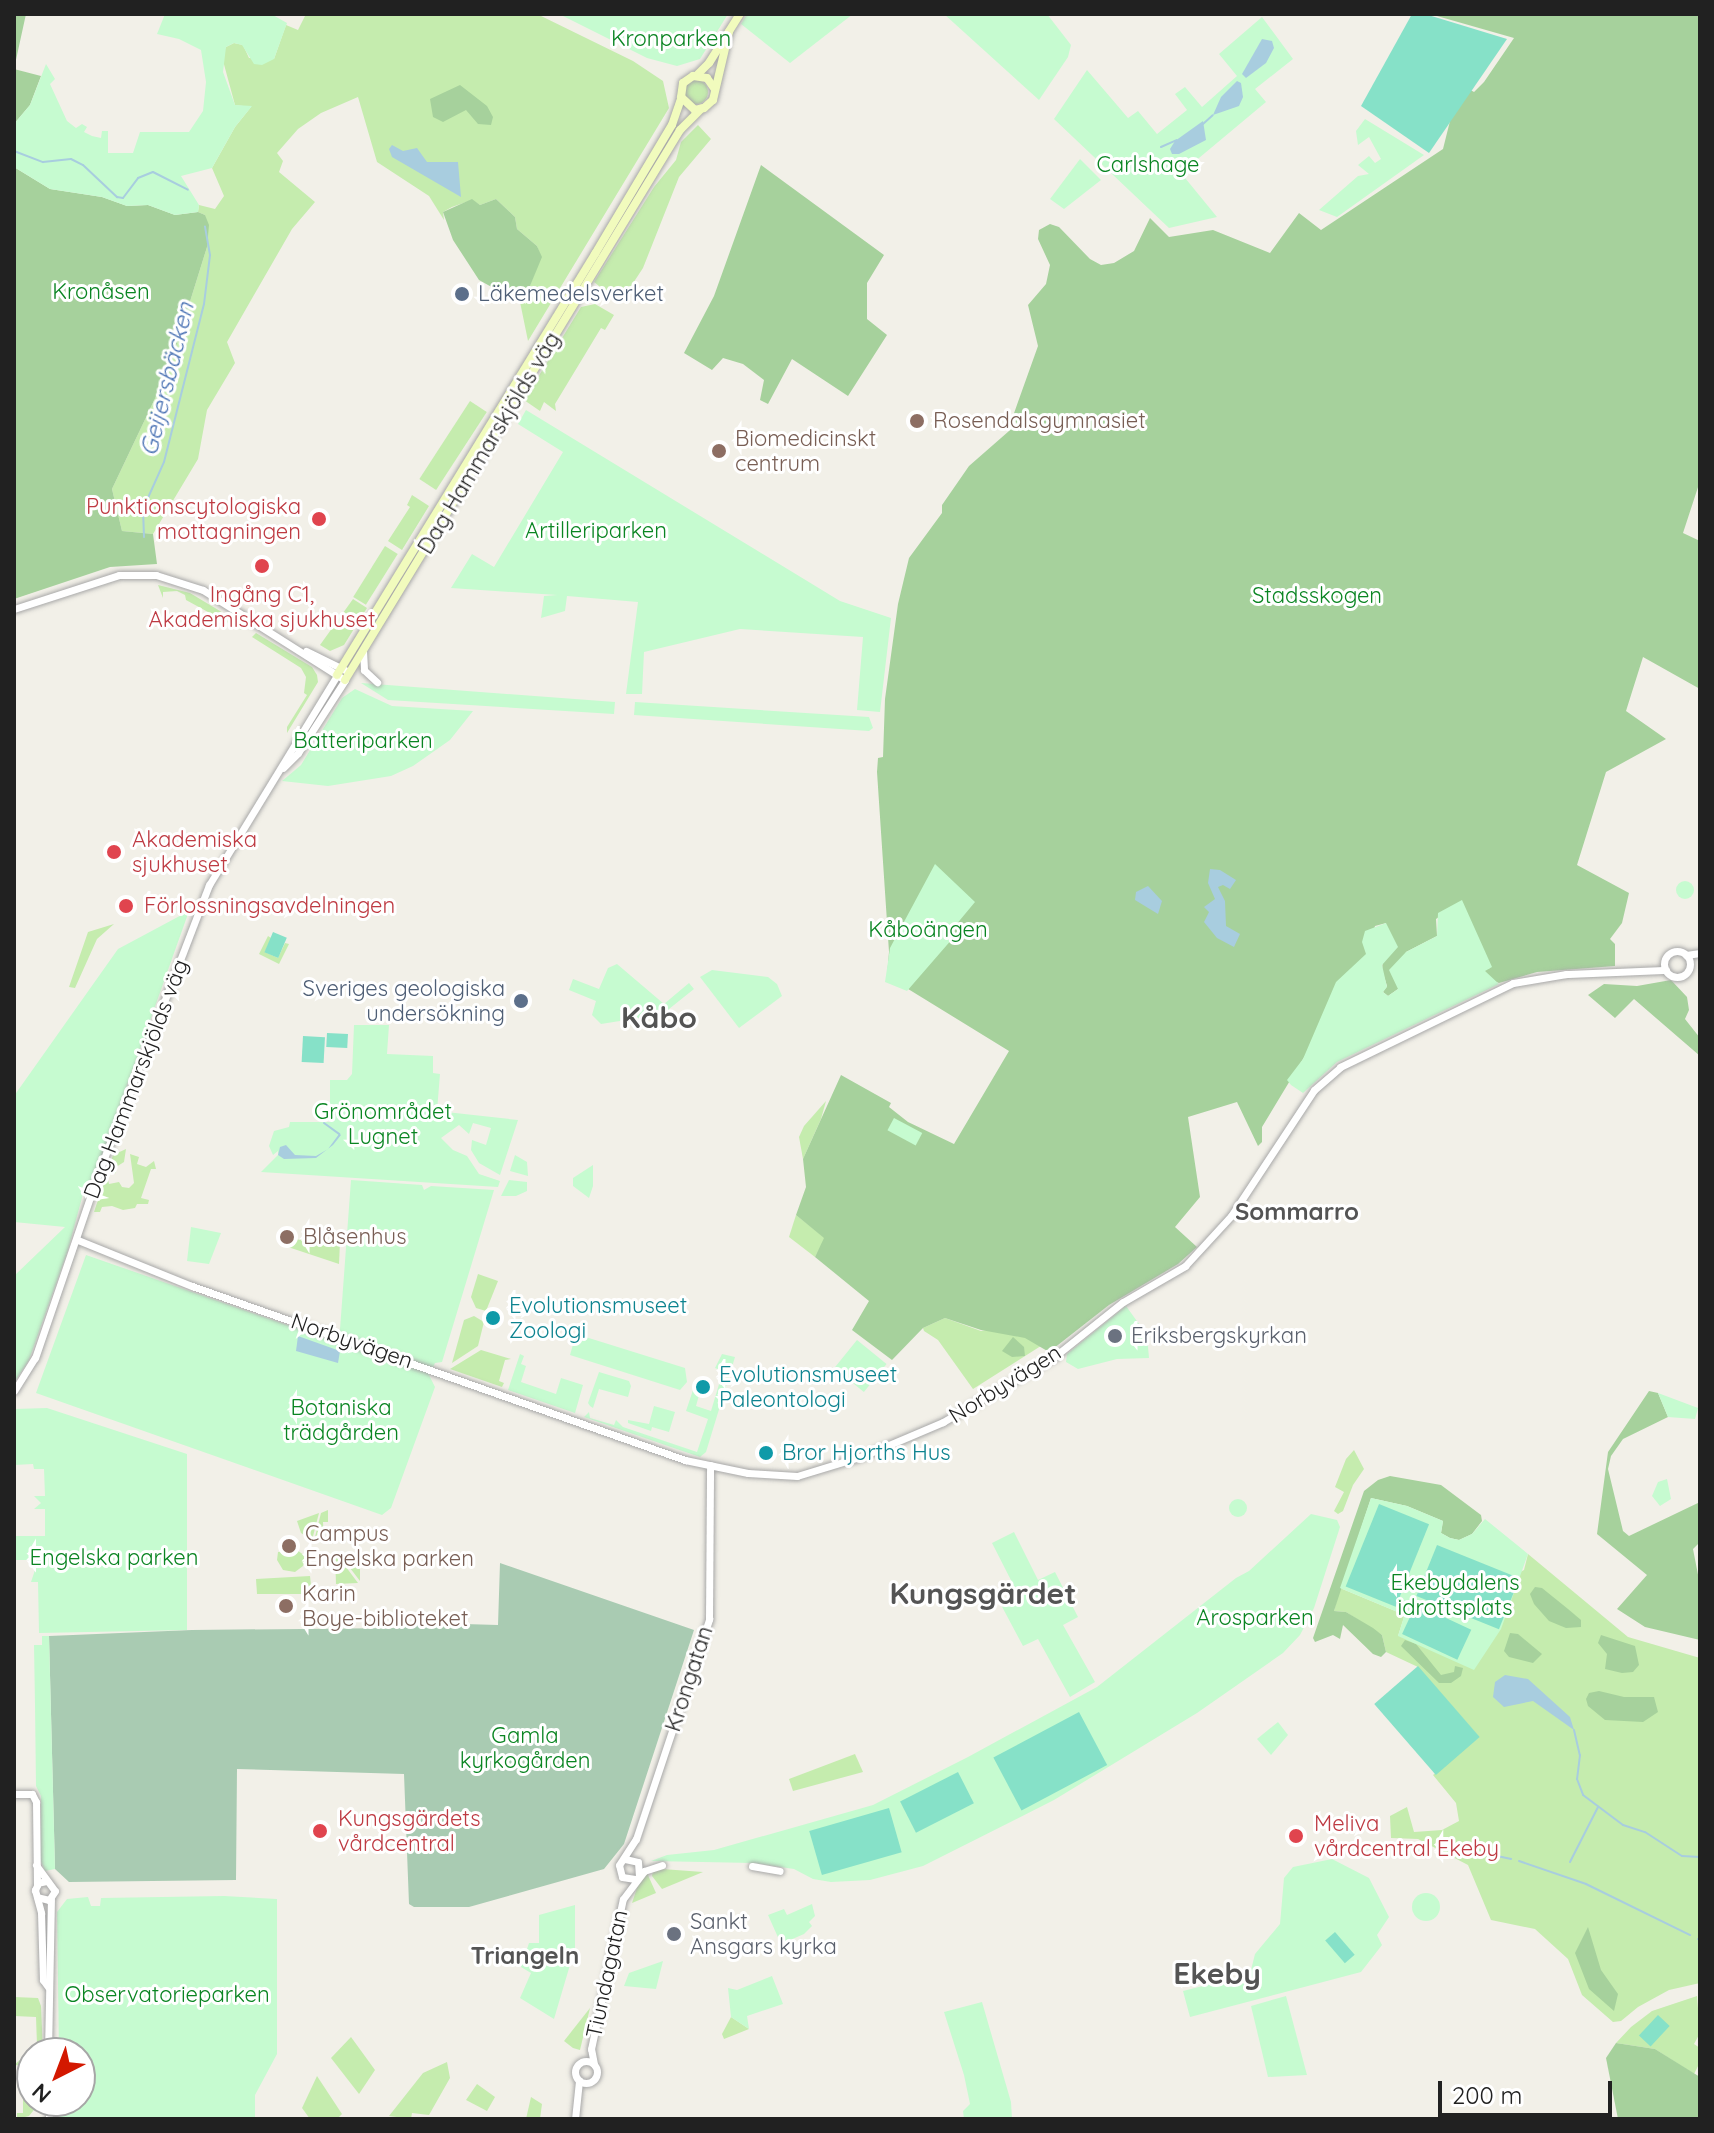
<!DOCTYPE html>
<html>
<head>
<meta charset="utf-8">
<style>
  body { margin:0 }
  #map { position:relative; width:1714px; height:2133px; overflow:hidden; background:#f2f0e8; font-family:Quicksand,sans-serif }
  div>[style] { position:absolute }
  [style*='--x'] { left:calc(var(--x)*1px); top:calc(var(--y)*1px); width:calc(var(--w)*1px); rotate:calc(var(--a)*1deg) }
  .grass>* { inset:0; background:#c5ecae; transform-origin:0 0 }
  .round { border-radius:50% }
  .forest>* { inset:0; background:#a6d19c }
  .cemetery>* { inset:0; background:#a9cbb2 }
  .park>* { inset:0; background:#c6fbd0; transform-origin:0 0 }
  .pitch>* { inset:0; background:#86e1c8; transform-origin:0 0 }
  .water>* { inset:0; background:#a8cddf }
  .stream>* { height:2px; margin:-1px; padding:0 1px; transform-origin:1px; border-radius:1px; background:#a8cddf }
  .roads { filter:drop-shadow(0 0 2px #a8a8a8) drop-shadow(0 0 2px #a8a8a8) }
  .tertiary>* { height:7px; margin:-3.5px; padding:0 3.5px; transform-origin:3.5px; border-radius:3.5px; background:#fff }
  .tertiary>.ring { margin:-3.5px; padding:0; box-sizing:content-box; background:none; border:7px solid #fff; border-radius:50% }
  .secondary>* { height:8px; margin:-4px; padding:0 4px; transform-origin:4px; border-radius:4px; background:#f1fbbd }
  .dots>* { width:22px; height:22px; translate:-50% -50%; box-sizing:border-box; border:4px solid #fff; border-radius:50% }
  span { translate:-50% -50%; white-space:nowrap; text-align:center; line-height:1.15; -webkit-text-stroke:6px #fff; paint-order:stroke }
  .park-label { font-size:22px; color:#0a8522 }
  .service-label { font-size:22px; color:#4e5e75 }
  .left { translate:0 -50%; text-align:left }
  .right { translate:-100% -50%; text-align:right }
  .education-label { font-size:22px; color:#785e54 }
  .street-label { font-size:22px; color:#212121 }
  .health-label { font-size:22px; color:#be3a42 }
  .culture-label { font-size:22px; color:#0d838f }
  .worship-label { font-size:22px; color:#5b616d }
  .water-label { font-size:24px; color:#4b73b4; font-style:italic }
  .neighbourhood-label { font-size:24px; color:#545454; font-weight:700 }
  .district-label { font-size:30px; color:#545454; font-weight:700 }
  .frame { position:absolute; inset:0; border:16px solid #212121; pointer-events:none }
  .north { position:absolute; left:16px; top:2037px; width:80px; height:80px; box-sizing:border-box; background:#fff; border:2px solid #a6a6a6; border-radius:50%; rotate:222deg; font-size:22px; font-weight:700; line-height:32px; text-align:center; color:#212121 }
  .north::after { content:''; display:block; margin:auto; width:28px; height:36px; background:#d31800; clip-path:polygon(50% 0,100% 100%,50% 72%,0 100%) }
  .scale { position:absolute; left:1438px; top:2081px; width:174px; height:36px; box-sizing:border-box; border:4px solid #212121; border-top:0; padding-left:10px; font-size:24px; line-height:28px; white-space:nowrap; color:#212121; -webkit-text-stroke:6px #fff; paint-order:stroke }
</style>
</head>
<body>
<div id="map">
  <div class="grass">
    <i style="clip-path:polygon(306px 14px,537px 14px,633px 61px,663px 81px,669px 108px,528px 341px,519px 297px,525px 298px,541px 257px,537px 246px,517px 229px,515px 217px,496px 199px,480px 205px,472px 200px,452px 207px,443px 212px,444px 220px,429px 196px,377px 162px,358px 97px,321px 113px,298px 129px,277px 153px,283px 161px,279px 172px,315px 202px,292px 229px,227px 342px,235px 363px,207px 410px,198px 459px,153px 534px,122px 531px,112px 489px,169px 369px,207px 247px,205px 215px,198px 212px,199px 205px,215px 209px,224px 196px,212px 168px,235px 127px,251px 107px,235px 105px,222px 57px,226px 47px,234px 43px,243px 45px,249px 58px,274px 59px,286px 25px,298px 30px)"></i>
    <i class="round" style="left:684px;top:80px;width:24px;height:24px"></i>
    <i style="clip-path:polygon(698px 125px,711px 139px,679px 177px,643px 268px,620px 303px,594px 282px,654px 187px,676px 160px,681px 142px)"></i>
    <i style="clip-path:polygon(595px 304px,614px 315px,605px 330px,601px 328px,555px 404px,556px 411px,544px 402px,540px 411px,524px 400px,581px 307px)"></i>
    <i style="left:470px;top:401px;width:20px;height:93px;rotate:33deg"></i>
    <i style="clip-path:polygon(412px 495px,429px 506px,402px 550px,388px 541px,410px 507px,407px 505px)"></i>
    <i style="left:385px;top:546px;width:15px;height:60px;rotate:32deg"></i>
    <i style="clip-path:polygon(158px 585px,190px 593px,245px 626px,241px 630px,186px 600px,185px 595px,177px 591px,163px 592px,163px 598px)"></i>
    <i style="clip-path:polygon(353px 599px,367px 608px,344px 645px,330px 651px,320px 645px)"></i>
    <i style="clip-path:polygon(256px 633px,312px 667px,317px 675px,318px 682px,287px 733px,287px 727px,307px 695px,304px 693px,306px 677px,301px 668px,252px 637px)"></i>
    <i style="clip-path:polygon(114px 924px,97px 939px,75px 988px,69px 987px,88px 932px)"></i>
    <i style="clip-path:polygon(268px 936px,271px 938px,265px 952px,278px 958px,285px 943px,289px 944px,279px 964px,259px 954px)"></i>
    <i style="clip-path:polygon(826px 1101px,821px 1119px,803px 1159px,799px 1137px,804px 1126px)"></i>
    <i style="clip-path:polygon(126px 1149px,124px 1162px,116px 1167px,116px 1173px,107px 1175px,109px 1184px,119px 1182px,122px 1187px,129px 1188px,134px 1183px,130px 1154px,139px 1157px,137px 1164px,146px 1167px,154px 1161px,156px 1169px,151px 1169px,141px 1198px,149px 1200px,148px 1204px,137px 1204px,135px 1208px,123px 1210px,112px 1206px,102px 1207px,100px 1212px,94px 1212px,113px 1155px)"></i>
    <i style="clip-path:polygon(796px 1215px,825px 1238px,815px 1257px,789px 1237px)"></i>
    <i style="clip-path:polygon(288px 1239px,340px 1242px,339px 1264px,288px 1247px)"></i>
    <i style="clip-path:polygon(478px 1274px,498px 1281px,486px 1311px,476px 1308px,471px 1297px)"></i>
    <i style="clip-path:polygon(474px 1316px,484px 1322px,478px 1346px,452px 1363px,464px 1320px)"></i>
    <i style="clip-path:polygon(945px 1318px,981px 1331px,995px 1329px,1012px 1319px,1044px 1344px,973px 1389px,938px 1340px,924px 1331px,923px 1328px)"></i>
    <i style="clip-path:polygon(481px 1350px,511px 1359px,505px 1360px,499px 1381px,504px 1383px,502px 1387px,450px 1369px)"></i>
    <i style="clip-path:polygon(1354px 1450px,1364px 1469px,1353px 1485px,1343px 1511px,1338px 1514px,1334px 1511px,1344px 1492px,1335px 1487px,1346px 1459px)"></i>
    <i style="clip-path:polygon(328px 1510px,328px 1522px,323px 1522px,324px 1540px,329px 1542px,314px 1541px,321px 1513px)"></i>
    <i style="clip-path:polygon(319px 1513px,312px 1540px,301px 1533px,297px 1521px)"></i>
    <i style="clip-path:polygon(297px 1550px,305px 1556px,303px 1566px,295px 1572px,283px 1570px,277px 1560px,278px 1552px)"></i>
    <i style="clip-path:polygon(1528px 1554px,1628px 1637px,1700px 1658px,1700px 1983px,1669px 1990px,1638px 2007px,1621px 2021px,1613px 2022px,1582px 1995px,1568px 1959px,1535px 1929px,1491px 1920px,1468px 1865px,1418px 1839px,1391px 1838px,1390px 1816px,1407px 1807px,1414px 1832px,1442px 1830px,1459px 1821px,1456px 1803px,1433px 1775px,1479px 1737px,1418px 1667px,1386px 1652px,1382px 1635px,1346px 1612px,1334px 1611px,1340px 1588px,1400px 1613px,1404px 1617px,1398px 1636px,1524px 1570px)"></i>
    <i style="clip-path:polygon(335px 1555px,337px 1555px,358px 1583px,336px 1584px)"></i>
    <i style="clip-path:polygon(340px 1555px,360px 1555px,360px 1581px)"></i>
    <i style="clip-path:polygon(310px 1576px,312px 1594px,257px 1594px,256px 1579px)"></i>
    <i style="clip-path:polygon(855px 1754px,863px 1772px,793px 1791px,789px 1779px)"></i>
    <i style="clip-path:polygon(662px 1869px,703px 1872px,662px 1889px,652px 1876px,653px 1871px)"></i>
    <i style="clip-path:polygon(647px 1873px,656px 1893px,632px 1903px,638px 1885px)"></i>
    <i style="clip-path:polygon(1697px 1996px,1700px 2033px,1694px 2044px,1700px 2048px,1700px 2062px,1694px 2074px,1655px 2049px,1616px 2043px,1631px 2027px,1652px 2011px)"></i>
    <i style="clip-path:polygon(14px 1997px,38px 1998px,41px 2006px,43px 2053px,37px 2053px,36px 2049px,32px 2053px,32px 2066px,14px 2065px,37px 2045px,36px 2017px,14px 2016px)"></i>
    <i style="clip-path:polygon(590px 2008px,580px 2050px,573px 2048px,564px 2041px)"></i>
    <i style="clip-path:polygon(731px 2017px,749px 2029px,724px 2039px,722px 2034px)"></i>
    <i style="clip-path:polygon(351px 2037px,375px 2070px,359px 2094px,331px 2058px)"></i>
    <i style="clip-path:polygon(447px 2062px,450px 2078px,429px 2115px,412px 2113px,411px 2119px,389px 2116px,423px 2073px)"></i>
    <i style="clip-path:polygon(317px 2076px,342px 2114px,337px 2119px,310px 2119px,302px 2108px)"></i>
    <i style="clip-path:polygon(477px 2084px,495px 2097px,487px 2111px,466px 2100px)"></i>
    <i style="clip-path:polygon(23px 2096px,41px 2101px,29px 2116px,17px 2119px,17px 2113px,23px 2113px)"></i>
    <i style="clip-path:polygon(531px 2097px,542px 2104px,540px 2119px,526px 2119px)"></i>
  </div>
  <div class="forest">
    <i style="clip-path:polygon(14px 14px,26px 14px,14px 69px,41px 76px,30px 105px,14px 124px)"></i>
    <i style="clip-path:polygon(1430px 14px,1700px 14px,1700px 481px,1683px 533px,1700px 541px,1700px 689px,1643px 657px,1626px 711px,1666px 739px,1606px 772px,1577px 865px,1629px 893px,1622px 923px,1610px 939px,1615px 944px,1615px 966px,1537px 972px,1499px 983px,1491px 980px,1484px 970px,1490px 968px,1459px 902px,1436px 919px,1437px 936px,1406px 952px,1398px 989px,1388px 996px,1383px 992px,1387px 986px,1382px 970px,1386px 923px,1375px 926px,1367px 953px,1262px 1127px,1262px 1142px,1258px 1146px,1237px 1102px,1188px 1117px,1200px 1197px,1175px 1227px,1197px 1247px,1178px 1264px,1109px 1305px,1049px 1352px,1025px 1338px,981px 1330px,945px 1318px,923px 1328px,892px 1360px,852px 1330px,869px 1301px,815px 1257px,824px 1238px,796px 1215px,806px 1187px,803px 1159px,841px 1075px,891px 1103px,889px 1107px,908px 1122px,954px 1144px,1009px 1051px,887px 976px,889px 952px,877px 772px,878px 758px,883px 757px,885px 699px,898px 604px,909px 558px,942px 513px,942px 505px,969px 466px,1017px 424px,1013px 416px,1038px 346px,1028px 305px,1046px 284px,1050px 265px,1038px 239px,1039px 230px,1050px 224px,1059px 227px,1090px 259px,1101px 265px,1114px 263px,1134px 251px,1150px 218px,1169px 237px,1213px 230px,1270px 253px,1299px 213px,1321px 230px,1443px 149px,1451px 117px,1467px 88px,1474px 92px,1484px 82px,1514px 38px)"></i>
    <i style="clip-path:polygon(460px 85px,487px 106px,493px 117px,491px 125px,478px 124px,466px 110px,443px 122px,433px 117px,430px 99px)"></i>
    <i style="clip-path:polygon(761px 165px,884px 255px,867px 283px,867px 319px,887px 335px,848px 396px,792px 359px,768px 404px,760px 400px,764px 380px,743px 364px,723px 358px,712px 370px,684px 353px,714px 296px)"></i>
    <i style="clip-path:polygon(14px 167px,50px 189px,102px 197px,127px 206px,148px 205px,175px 215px,198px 212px,205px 215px,209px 225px,207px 247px,169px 369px,112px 489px,122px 531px,153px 534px,157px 564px,110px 567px,14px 599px)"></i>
    <i style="clip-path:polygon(472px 199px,480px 205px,496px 199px,515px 217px,517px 229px,537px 246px,542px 257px,525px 298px,506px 295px,479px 280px,453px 240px,443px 212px)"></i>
    <i style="clip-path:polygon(1671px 980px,1687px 997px,1689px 1010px,1685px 1019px,1700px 1038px,1700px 1056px,1634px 999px,1615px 1018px,1588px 995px,1604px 984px,1637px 986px)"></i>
    <i style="clip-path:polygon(1013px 1337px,1024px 1347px,1025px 1356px,1012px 1357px,1002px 1351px)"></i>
    <i style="clip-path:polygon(1649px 1391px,1658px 1393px,1668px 1417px,1623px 1439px,1611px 1456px,1608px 1469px,1623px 1531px,1629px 1536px,1700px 1502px,1700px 1542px,1693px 1549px,1700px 1585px,1700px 1640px,1645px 1627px,1617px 1609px,1647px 1575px,1597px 1534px,1608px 1452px)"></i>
    <i style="clip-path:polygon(1390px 1476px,1441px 1485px,1481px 1515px,1482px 1521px,1472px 1534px,1459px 1540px,1450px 1538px,1441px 1533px,1443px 1521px,1407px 1506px,1371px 1498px,1334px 1611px,1346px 1612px,1373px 1628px,1382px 1635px,1386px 1652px,1381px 1657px,1373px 1654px,1343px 1625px,1340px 1639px,1333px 1635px,1315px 1642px,1313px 1638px,1364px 1491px,1378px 1480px)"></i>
    <i style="clip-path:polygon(1535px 1587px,1542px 1588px,1568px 1609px,1581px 1620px,1581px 1627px,1566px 1628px,1549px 1621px,1534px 1604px,1530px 1594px)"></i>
    <i style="clip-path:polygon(1510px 1633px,1518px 1634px,1542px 1654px,1533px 1663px,1509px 1657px,1504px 1651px)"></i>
    <i style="clip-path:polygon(1601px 1635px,1635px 1646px,1639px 1665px,1633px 1672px,1622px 1673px,1605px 1669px,1607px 1654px,1598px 1643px)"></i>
    <i style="clip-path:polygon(1405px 1640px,1416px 1644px,1441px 1675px,1454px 1672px,1455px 1666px,1463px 1668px,1461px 1676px,1451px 1683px,1439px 1683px,1401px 1646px)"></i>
    <i style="clip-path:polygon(1599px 1691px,1624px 1697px,1654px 1697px,1658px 1712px,1643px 1722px,1605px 1720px,1588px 1706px,1586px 1699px,1589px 1693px)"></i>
    <i style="clip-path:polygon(1588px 1927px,1601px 1970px,1618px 1994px,1614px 2011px,1589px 1989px,1575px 1953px)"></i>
    <i style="clip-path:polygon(1616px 2043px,1655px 2049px,1700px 2077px,1700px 2119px,1618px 2119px,1606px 2058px)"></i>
  </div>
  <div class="cemetery">
    <i style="clip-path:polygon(500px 1563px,694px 1630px,624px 1844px,604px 1869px,469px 1907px,414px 1907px,409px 1904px,404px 1774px,237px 1769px,236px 1880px,69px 1882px,55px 1869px,49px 1636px,192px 1630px,396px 1628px,396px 1622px,498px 1625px)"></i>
  </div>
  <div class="park">
    <i style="clip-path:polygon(165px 14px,271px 14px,287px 23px,274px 59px,262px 65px,254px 64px,242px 45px,234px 43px,226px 47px,223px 72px,235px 105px,252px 106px,235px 127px,212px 168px,181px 176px,199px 205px,198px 212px,175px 215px,148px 205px,127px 206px,102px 197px,50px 189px,14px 167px,14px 124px,30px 105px,46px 64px,55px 79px,50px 84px,67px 121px,76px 128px,82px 124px,87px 127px,84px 132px,92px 136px,101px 138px,102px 131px,108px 131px,108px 153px,133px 153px,140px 132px,189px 132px,203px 111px,206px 82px,201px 50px,179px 39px,157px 34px)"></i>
    <i style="clip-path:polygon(559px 14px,728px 14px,700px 59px,677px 66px,647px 58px)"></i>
    <i style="clip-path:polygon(747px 14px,853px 14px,790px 63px,741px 24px)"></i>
    <i style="clip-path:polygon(944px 14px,1047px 14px,1071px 45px,1068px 57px,1039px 100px)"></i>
    <i style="clip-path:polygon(1262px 17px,1293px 59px,1255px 89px,1266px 102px,1181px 173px,1217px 217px,1169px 228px,1054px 119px,1087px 70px,1128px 118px,1138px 111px,1157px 134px,1187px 110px,1175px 94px,1185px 87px,1202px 107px,1237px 76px,1219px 54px)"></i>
    <i style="clip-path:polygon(1365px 119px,1424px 155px,1337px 217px,1319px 210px,1358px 176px,1369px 174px,1358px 165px,1369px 156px,1375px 163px,1381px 159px,1369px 137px,1358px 145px,1356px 131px)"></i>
    <i style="clip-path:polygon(1080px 159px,1101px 180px,1064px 209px,1050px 199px)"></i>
    <i style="clip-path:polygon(526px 410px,840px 601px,891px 618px,880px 712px,857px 710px,863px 637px,740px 629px,669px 646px,644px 652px,642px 694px,626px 694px,638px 602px,567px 596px,565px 611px,541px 618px,544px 596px,557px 595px,451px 588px,472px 554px,494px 567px,563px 452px,518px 424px)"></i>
    <i style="clip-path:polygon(361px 683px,615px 702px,614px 714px,388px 700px)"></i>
    <i style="clip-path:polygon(355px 689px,392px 706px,473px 711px,450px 740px,413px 766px,391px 776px,328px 786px,282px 781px,301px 765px,342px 698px)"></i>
    <i style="clip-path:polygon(635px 702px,869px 717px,873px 728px,869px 731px,634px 715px)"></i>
    <i style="clip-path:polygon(935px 864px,975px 902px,955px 926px,953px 938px,907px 991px,885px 982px,890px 948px)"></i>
    <i class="round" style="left:1676px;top:881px;width:18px;height:18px"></i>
    <i style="clip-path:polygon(1462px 900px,1492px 967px,1485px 971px,1499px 984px,1337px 1062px,1303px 1093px,1291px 1085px,1287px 1080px,1303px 1059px,1336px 982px,1366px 954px,1362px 942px,1365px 931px,1386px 923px,1398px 947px,1382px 965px,1387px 987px,1383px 992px,1388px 996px,1398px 989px,1389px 970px,1406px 952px,1437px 936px,1438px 913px)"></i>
    <i style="clip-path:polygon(189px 911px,94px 1178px,87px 1182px,83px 1194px,68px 1250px,29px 1360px,14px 1383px,14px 1276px,65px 1227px,14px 1222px,14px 1096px,118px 949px)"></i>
    <i style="clip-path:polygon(617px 964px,664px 1004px,689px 983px,694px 989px,669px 1009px,670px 1013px,601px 1024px,592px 1015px,596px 1001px,569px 990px,573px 979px,599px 989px,608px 968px)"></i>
    <i style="clip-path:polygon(712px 970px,768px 977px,777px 984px,782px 996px,739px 1028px,700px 977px)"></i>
    <i style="clip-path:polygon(354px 1025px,389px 1025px,387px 1054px,433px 1056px,433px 1073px,440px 1074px,437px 1111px,518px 1120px,500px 1175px,479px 1163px,471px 1150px,472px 1140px,486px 1145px,491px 1128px,473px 1123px,469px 1134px,459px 1125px,441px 1138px,453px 1150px,467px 1156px,479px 1174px,500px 1181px,498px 1187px,261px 1172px,278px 1155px,278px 1151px,273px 1155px,269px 1146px,274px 1131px,289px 1127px,290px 1122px,330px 1122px,330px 1080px,347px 1080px,352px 1074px)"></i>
    <i style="left:894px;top:1118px;width:32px;height:14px;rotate:28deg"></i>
    <i style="clip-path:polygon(515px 1155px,527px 1162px,528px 1176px,510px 1171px)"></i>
    <i style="clip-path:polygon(593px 1165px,593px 1186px,589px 1198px,573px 1186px,573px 1178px)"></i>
    <i style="clip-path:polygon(351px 1180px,422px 1185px,424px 1190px,431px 1186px,494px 1190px,442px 1362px,435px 1363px,429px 1375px,435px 1387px,391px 1508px,382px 1515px,36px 1393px,86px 1255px,339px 1343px)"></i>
    <i style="clip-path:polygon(509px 1180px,527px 1182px,527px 1191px,516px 1196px,501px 1196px)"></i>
    <i style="clip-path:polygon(191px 1227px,221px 1233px,209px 1264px,187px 1261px)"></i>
    <i style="clip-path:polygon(1126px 1306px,1147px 1335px,1149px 1358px,1117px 1359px,1078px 1369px,1066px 1362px,1067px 1354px)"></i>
    <i style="clip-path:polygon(576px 1334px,685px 1368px,687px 1382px,680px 1390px,570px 1355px)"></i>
    <i style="left:857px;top:1340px;width:38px;height:36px;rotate:39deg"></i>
    <i style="clip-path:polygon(520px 1354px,524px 1356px,521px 1364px,526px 1366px,521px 1382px,556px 1394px,561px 1378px,583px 1385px,575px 1413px,508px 1390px)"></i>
    <i style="clip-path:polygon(722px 1354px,735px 1357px,706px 1452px,700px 1457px,584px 1417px,589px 1412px,590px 1418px,614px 1425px,616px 1420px,623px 1427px,697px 1452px,708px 1419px,686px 1411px,694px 1387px,701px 1388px,696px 1406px,711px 1411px,723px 1371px,715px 1368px)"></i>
    <i style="clip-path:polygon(599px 1372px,629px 1381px,631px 1386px,628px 1397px,599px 1389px,593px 1408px,590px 1406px,588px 1403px)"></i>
    <i style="clip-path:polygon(1658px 1393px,1698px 1408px,1695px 1419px,1668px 1417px)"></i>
    <i style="clip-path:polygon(654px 1406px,675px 1412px,669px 1432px,652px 1427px,651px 1431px,628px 1423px,628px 1420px,649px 1424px)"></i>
    <i style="clip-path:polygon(47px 1408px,187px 1454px,187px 1630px,39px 1633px,38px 1582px,31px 1582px,35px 1570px,28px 1560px,14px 1560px,14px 1536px,45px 1536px,45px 1509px,34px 1509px,41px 1503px,34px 1496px,45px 1496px,44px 1469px,34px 1469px,33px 1464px,14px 1465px,14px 1409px)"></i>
    <i style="clip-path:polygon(1667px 1479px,1671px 1499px,1660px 1506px,1652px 1496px,1658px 1482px)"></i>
    <i style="clip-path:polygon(1371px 1498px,1407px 1506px,1443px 1521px,1441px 1533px,1450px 1538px,1459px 1540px,1472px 1534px,1485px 1519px,1528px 1554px,1501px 1629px,1474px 1670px,1398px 1636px,1404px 1617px,1400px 1613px,1340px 1588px)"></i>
    <i class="round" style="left:1229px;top:1499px;width:18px;height:18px"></i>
    <i style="clip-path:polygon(1311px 1514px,1337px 1520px,1340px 1527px,1314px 1608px,1300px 1635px,1283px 1653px,1197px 1713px,1054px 1800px,923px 1866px,870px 1880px,831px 1882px,813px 1879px,794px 1869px,753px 1863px,651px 1861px,667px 1855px,714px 1850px,873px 1805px,968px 1757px,1097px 1687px,1236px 1578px,1249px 1571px)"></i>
    <i style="clip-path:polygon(1014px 1532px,1038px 1580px,1055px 1572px,1078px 1617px,1063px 1625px,1095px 1682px,1070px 1697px,1038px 1639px,1023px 1646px,999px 1601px,1017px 1592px,992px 1543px)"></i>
    <i style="clip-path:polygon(42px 1636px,49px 1636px,55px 1869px,45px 1871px,40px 1859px,41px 1796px,36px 1786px,35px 1705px,34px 1645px,42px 1645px)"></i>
    <i style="clip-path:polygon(1278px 1722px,1288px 1735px,1271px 1755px,1257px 1739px)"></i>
    <i style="clip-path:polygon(1332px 1859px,1369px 1878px,1389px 1917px,1377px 1935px,1382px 1945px,1361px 1972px,1190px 2017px,1183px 1991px,1250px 1974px,1255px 1954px,1280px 1924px,1284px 1878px,1293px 1867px)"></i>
    <i class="round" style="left:1412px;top:1893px;width:28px;height:28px"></i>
    <i style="clip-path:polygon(224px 1896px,277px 1899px,277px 2054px,255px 2095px,255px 2119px,59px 2119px,59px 2101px,80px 2101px,80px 2053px,59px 2053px,57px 1912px,67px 1899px,88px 1897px,91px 1906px,100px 1906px,101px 1898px)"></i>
    <i style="clip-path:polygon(812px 1904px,815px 1916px,809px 1922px,812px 1926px,804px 1934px,781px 1944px,768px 1915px,784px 1909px,787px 1915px)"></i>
    <i style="clip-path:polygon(575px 1905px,575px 1948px,554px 2019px,520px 1998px,531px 1973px,521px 1967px,529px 1943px,539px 1943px,539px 1915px)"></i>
    <i style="clip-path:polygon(663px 1961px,656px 1989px,624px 1986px,629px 1973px)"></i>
    <i style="clip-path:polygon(772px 1976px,783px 2004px,747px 2016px,749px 2029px,731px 2017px,728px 1988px,737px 1990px)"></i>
    <i style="clip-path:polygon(1286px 1996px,1307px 2075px,1268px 2077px,1251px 2006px)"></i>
    <i style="clip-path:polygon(982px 2002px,1011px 2102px,1012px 2119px,964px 2119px,963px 2111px,970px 2104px,964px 2075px,944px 2012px)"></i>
  </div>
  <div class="pitch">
    <i style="clip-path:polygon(1412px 14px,1425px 14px,1507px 39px,1429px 153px,1361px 106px)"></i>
    <i style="left:273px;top:932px;width:15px;height:22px;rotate:23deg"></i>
    <i style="left:327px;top:1033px;width:21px;height:14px;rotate:3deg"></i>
    <i style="left:303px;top:1036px;width:22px;height:26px;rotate:3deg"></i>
    <i style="left:1379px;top:1504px;width:54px;height:89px;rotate:22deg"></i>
    <i style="left:1437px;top:1545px;width:89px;height:55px;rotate:22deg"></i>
    <i style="left:1416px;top:1604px;width:61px;height:33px;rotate:25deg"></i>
    <i style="left:1418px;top:1666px;width:94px;height:58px;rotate:49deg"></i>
    <i style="left:1079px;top:1712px;width:60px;height:97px;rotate:62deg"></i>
    <i style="left:958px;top:1772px;width:35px;height:65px;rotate:63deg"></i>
    <i style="left:889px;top:1808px;width:46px;height:83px;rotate:74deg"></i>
    <i style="left:1335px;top:1932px;width:30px;height:13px;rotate:49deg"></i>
    <i style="left:1658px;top:2015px;width:16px;height:28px;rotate:43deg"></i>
  </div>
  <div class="water">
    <i style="clip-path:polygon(1262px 39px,1272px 41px,1274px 48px,1266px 63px,1246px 78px,1242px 74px)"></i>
    <i style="clip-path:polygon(1237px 81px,1241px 83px,1243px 97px,1239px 106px,1213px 115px,1221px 97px)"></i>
    <i style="clip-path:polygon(1203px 121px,1206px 140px,1179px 154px,1172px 154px,1170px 149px,1175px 141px)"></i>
    <i style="clip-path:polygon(392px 145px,403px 151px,417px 148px,427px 162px,458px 162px,461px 197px,392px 157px,389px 149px)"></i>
    <i style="clip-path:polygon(1210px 869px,1220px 870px,1236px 880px,1230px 889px,1223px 885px,1218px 887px,1225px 901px,1226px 926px,1240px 934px,1234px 947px,1217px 938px,1204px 922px,1209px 912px,1204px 907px,1215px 899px,1208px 883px)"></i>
    <i style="clip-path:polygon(1148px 886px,1162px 901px,1158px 914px,1135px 900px,1136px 892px)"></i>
    <i style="clip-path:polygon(339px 1134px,341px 1135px,333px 1145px,316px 1158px,284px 1159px,278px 1155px,280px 1147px,286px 1145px,295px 1155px,316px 1156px,328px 1149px)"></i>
    <i style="clip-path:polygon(298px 1336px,340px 1351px,338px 1363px,296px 1351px)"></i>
    <i style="clip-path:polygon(1505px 1675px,1528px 1679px,1570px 1717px,1574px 1730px,1533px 1701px,1504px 1707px,1493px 1697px,1495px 1682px)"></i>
  </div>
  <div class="stream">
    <i style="--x:1203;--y:124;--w:13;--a:-42"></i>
    <i style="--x:1161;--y:147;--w:17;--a:-24"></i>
    <i style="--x:14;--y:151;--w:31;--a:21"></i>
    <i style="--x:43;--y:162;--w:28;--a:-6"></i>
    <i style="--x:71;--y:159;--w:13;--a:27"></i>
    <i style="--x:83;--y:165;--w:47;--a:43.3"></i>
    <i style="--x:117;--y:197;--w:6;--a:9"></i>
    <i style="--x:123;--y:198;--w:25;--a:-53"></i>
    <i style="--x:138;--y:178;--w:16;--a:-22"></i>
    <i style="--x:153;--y:172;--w:39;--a:27"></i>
    <i style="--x:144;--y:537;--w:28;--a:-92"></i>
    <i style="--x:143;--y:509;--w:51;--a:-65.9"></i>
    <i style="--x:164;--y:462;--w:163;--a:-75.8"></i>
    <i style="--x:204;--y:304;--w:49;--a:-83"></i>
    <i style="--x:210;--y:255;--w:29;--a:-100"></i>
    <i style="--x:324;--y:1123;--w:19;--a:36"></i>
    <i style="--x:1574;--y:1730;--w:26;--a:77"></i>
    <i style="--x:1580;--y:1755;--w:24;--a:97"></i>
    <i style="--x:1577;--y:1779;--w:17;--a:69"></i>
    <i style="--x:1583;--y:1795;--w:50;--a:36.9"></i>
    <i style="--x:1623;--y:1825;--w:23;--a:18"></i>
    <i style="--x:1645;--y:1832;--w:44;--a:33"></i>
    <i style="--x:1682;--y:1856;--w:18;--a:3"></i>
    <i style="--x:1474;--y:1851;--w:38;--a:12"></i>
    <i style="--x:1519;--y:1861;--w:71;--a:18.9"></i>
    <i style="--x:1586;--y:1884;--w:116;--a:26.1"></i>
    <i style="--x:1570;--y:1862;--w:62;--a:-63"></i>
    <i style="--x:1698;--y:1939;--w:2;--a:27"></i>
  </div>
  <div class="roads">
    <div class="tertiary">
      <i style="--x:14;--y:609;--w:110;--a:-17.9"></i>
      <i style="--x:119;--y:575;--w:37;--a:0"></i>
      <i style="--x:156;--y:575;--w:49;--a:17.7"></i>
      <i style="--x:203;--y:590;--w:168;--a:32.4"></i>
      <i style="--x:345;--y:680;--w:87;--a:122.8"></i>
      <i style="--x:298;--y:753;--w:21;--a:135"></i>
      <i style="--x:363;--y:650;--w:20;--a:87"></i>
      <i style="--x:364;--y:670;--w:18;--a:43"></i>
      <i style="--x:306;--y:651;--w:43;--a:26"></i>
      <i class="ring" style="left:1664px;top:951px;width:19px;height:19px"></i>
      <i style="--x:1686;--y:955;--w:14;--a:-8"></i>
      <i style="--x:78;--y:1240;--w:123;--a:22"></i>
      <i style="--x:192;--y:1286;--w:523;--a:19.44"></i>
      <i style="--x:685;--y:1460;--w:64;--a:11.7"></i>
      <i style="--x:748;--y:1473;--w:49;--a:3.5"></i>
      <i style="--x:797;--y:1476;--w:69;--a:-16.9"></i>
      <i style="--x:863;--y:1456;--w:87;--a:-23"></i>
      <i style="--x:943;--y:1422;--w:129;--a:-30.4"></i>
      <i style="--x:1054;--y:1357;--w:88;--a:-38.6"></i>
      <i style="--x:1123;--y:1302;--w:72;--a:-30.1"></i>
      <i style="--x:1185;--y:1266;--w:68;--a:-47.4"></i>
      <i style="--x:1231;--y:1216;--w:151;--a:-56.6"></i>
      <i style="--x:1314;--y:1090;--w:35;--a:-41"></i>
      <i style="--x:1340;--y:1067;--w:192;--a:-25.9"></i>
      <i style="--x:1513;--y:983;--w:54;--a:-9.6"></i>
      <i style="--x:1566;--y:974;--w:100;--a:-2.3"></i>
      <i style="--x:14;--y:1391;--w:39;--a:-58"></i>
      <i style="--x:35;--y:1358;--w:194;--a:-71.1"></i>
      <i style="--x:98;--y:1174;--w:310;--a:-69"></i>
      <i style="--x:209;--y:885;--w:246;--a:-58.6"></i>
      <i style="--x:14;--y:1794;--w:18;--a:0"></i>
      <i style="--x:32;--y:1794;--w:9;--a:63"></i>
      <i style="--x:36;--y:1802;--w:83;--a:89.3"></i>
      <i style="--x:625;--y:1859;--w:13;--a:13"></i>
      <i style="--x:638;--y:1862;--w:14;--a:86"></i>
      <i style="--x:36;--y:1865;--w:32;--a:54"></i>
      <i style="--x:55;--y:1891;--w:11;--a:124"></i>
      <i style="--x:49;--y:1900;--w:12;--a:-166"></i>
      <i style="--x:752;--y:1866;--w:28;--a:10"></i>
      <i style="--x:635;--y:1879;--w:13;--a:-171"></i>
      <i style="--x:622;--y:1877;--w:12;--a:-104"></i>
      <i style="--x:619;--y:1865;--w:31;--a:-57"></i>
      <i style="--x:636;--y:1839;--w:232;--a:-71.6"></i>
      <i style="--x:709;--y:1619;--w:154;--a:-89.6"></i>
      <i style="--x:46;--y:1881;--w:8;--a:166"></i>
      <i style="--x:38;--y:1883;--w:8;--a:113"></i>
      <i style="--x:35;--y:1890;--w:24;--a:75"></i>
      <i style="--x:41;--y:1913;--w:67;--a:88.3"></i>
      <i style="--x:43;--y:1980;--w:9;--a:54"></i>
      <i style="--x:48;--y:2053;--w:154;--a:-88.9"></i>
      <i class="ring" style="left:575px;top:2061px;width:15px;height:15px"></i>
      <i style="--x:594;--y:2064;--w:15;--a:-101"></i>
      <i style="--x:591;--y:2049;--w:153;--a:-78"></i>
      <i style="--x:623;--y:1899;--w:35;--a:-53"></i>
      <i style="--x:644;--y:1871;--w:19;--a:-18"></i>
      <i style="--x:49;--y:2119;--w:18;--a:-90"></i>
      <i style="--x:575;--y:2119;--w:39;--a:-84"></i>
    </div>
    <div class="secondary">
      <i style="--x:697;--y:75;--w:17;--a:-45"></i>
      <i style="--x:709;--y:63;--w:58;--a:-57.7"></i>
      <i style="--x:714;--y:88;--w:12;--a:-125"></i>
      <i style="--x:707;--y:78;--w:14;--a:-172"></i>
      <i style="--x:693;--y:76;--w:12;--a:145"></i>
      <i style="--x:683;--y:83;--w:14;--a:98"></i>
      <i style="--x:681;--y:97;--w:19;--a:43"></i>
      <i style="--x:695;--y:110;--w:9;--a:-13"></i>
      <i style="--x:704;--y:108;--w:12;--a:-42"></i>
      <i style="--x:713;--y:100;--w:70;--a:-76.8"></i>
      <i style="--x:337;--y:675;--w:494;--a:-58.5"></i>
      <i style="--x:595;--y:254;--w:150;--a:-59.2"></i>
      <i style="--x:672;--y:125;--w:28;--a:-71"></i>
      <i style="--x:345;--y:680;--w:644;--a:-58.65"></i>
      <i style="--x:680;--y:130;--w:30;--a:-45"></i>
    </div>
  </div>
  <div class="dots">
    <i style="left:462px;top:294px;background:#5c6f8a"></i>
    <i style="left:917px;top:421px;background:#8d6e63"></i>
    <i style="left:719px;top:451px;background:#8d6e63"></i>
    <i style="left:319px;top:519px;background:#e0444e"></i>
    <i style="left:262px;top:566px;background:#e0444e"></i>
    <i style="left:114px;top:852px;background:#e0444e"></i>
    <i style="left:126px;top:906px;background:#e0444e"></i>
    <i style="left:521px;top:1001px;background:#5c6f8a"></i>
    <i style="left:287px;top:1237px;background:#8d6e63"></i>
    <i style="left:493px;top:1318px;background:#0f9aa8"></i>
    <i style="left:1115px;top:1336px;background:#6b7280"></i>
    <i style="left:703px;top:1387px;background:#0f9aa8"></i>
    <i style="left:766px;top:1453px;background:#0f9aa8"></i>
    <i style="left:289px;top:1546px;background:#8d6e63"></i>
    <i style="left:286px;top:1606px;background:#8d6e63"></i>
    <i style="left:320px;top:1831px;background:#e0444e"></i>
    <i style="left:1296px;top:1836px;background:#e0444e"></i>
    <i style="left:674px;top:1934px;background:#6b7280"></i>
  </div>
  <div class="park-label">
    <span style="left:671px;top:39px">Kronparken</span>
    <span style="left:1148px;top:165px">Carlshage</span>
    <span style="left:101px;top:292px">Kronåsen</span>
    <span style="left:596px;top:531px">Artilleriparken</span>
    <span style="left:1317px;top:596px">Stadsskogen</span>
    <span style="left:363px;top:741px">Batteriparken</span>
    <span style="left:928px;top:930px">Kåboängen</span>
    <span style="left:383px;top:1124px">Grönområdet<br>Lugnet</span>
    <span style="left:341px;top:1420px">Botaniska<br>trädgården</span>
    <span style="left:114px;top:1558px">Engelska parken</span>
    <span style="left:1455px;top:1595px">Ekebydalens<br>idrottsplats</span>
    <span style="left:1255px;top:1618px">Arosparken</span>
    <span style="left:525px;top:1748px">Gamla<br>kyrkogården</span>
    <span style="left:167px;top:1995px">Observatorieparken</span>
  </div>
  <div class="service-label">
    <span class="left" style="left:478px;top:294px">Läkemedelsverket</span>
    <span class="right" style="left:505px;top:1001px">Sveriges geologiska<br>undersökning</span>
  </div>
  <div class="education-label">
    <span class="left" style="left:933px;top:421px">Rosendalsgymnasiet</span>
    <span class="left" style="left:735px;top:451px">Biomedicinskt<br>centrum</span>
    <span class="left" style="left:303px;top:1237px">Blåsenhus</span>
    <span class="left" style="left:305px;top:1546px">Campus<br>Engelska parken</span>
    <span class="left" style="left:302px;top:1606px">Karin<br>Boye-biblioteket</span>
  </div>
  <div class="street-label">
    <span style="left:489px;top:443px;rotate:-59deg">Dag Hammarskjölds väg</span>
    <span style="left:136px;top:1079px;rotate:-69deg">Dag Hammarskjölds väg</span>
    <span style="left:352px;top:1341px;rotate:19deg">Norbyvägen</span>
    <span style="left:1005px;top:1384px;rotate:-32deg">Norbyvägen</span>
    <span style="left:689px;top:1679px;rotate:-72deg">Krongatan</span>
    <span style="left:607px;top:1974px;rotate:-78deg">Tiundagatan</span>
  </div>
  <div class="health-label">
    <span class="right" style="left:301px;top:519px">Punktionscytologiska<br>mottagningen</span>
    <span style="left:262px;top:607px">Ingång C1,<br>Akademiska sjukhuset</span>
    <span class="left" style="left:132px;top:852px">Akademiska<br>sjukhuset</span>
    <span class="left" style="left:144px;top:906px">Förlossningsavdelningen</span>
    <span class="left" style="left:338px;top:1831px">Kungsgärdets<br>vårdcentral</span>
    <span class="left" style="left:1314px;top:1836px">Meliva<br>vårdcentral Ekeby</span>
  </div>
  <div class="culture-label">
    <span class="left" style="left:509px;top:1318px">Evolutionsmuseet<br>Zoologi</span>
    <span class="left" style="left:719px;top:1387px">Evolutionsmuseet<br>Paleontologi</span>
    <span class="left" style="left:782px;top:1453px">Bror Hjorths Hus</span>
  </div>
  <div class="worship-label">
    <span class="left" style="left:1131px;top:1336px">Eriksbergskyrkan</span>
    <span class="left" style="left:690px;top:1934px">Sankt<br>Ansgars kyrka</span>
  </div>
  <div class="water-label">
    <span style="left:167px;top:379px;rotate:-76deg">Geijersbäcken</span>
  </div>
  <div class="neighbourhood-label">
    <span style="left:1297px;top:1212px">Sommarro</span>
    <span style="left:525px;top:1956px">Triangeln</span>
  </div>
  <div class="district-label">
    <span style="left:659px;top:1017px">Kåbo</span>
    <span style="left:983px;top:1593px">Kungsgärdet</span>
    <span style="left:1217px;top:1973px">Ekeby</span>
  </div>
  <div class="frame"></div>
  <div class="north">N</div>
  <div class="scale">200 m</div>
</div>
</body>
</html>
